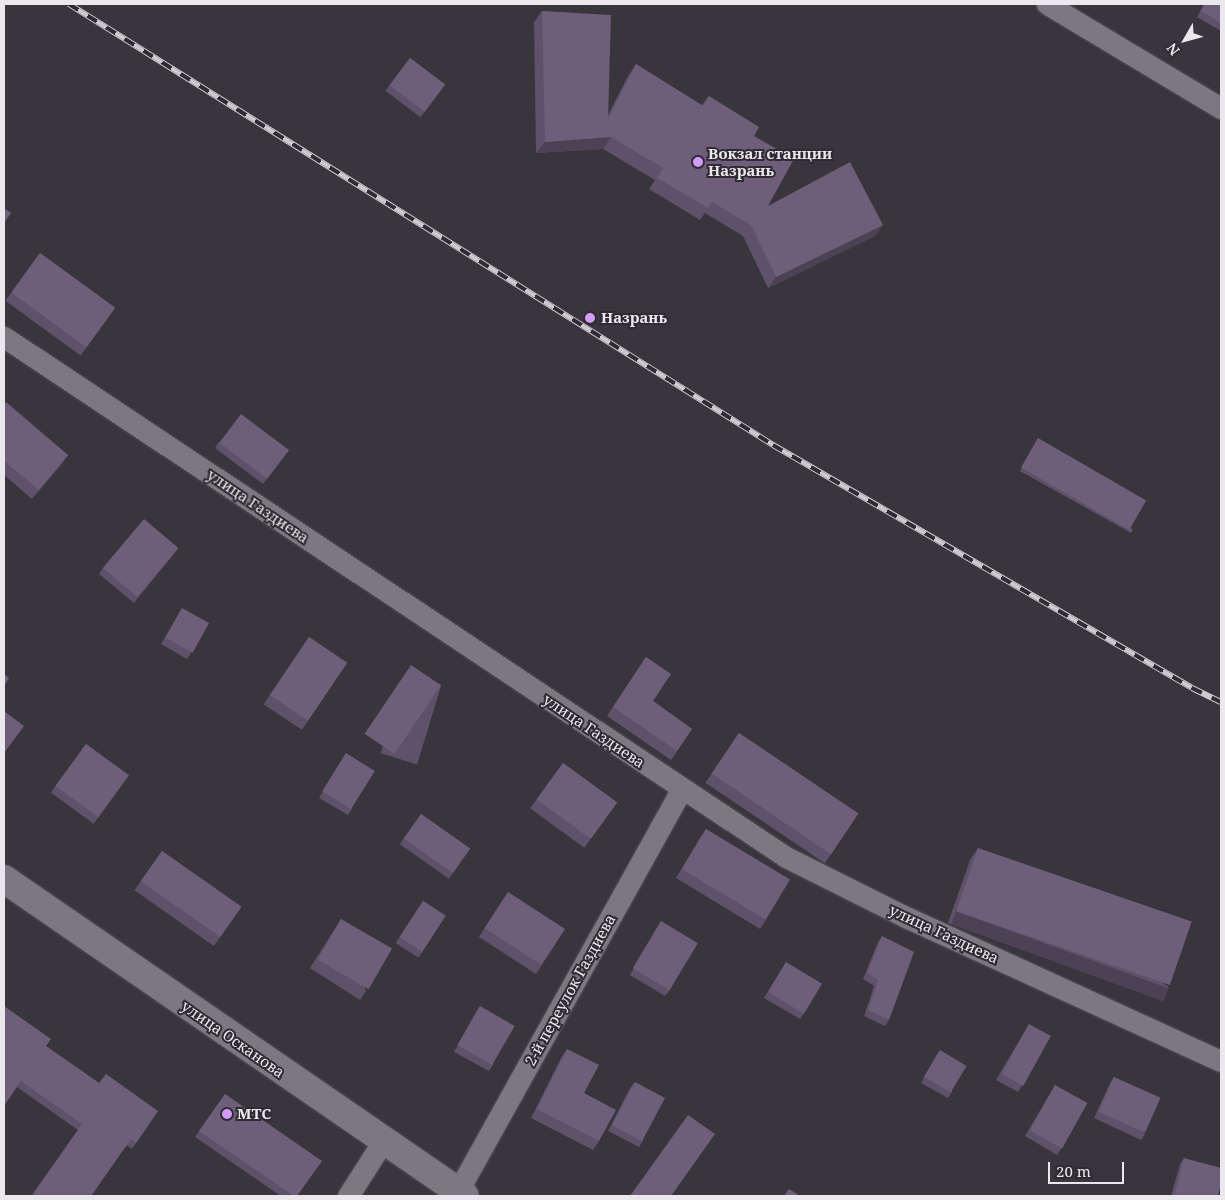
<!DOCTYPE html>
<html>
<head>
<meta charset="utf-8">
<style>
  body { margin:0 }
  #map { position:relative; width:1225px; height:1200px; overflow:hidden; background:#39353d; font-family:"Noto Serif",serif }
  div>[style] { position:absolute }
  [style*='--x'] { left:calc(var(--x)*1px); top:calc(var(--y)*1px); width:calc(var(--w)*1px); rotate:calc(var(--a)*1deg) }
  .roads { filter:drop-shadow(0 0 1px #555258) drop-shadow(0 0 1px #555258) }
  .minor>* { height:21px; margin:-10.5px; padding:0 10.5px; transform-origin:10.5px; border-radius:10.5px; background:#7c7780 }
  .secondary>* { height:28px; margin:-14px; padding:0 14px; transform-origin:14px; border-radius:14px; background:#7c7780 }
  .rail>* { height:5.5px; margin-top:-2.75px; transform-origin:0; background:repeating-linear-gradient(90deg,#2f2b32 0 11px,#cccacf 0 22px); box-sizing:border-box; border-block:1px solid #cccacf }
  .wall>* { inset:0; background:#5f5169; transform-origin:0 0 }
  .shaded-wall>* { inset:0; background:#4d4255; transform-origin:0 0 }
  .building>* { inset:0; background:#6e5e7a; transform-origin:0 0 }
  .dots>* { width:14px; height:14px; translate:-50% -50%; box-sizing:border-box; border:2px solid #2f2b32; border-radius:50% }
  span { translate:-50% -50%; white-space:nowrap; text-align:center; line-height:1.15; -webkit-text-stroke:4px #2f2b32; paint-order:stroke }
  .poi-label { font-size:15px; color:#eae8ed; font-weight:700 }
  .left { translate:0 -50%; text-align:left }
  .street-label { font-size:15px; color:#eae8ed }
  .frame { position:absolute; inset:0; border:5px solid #eae8ed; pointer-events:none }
  .north { position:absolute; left:1160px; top:15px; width:50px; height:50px; -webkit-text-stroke:4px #2f2b32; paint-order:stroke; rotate:232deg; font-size:14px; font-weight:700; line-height:20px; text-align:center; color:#eae8ed }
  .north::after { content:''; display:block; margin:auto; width:18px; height:22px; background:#eae8ed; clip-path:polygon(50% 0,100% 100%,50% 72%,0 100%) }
  .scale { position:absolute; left:1048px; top:1162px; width:76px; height:22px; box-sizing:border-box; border:2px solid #eae8ed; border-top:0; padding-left:6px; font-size:15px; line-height:18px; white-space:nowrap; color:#eae8ed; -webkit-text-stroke:4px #2f2b32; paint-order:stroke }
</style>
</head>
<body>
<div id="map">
  <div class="roads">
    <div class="minor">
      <i style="--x:1047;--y:4;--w:203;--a:30.9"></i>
      <i style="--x:4;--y:337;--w:939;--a:33.62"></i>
      <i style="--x:786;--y:857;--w:136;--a:26.6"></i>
      <i style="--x:908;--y:918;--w:344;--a:24.6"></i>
      <i style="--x:458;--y:1191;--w:460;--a:-60.9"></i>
      <i style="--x:348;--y:1196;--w:65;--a:-57.5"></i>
    </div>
    <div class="secondary">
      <i style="--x:4;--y:879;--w:559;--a:34.51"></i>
    </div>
  </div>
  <div class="rail">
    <i style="--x:69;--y:4;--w:831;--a:32.06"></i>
    <i style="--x:773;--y:445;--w:484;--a:30.1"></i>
    <i style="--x:1192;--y:688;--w:32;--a:26"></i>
  </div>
  <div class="wall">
    <i style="clip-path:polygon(1204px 4px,1221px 4px,1221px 31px,1197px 17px)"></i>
    <i style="clip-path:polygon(542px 11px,608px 115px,628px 76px,636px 64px,702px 105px,709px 96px,754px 136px,768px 206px,883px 225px,875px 236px,768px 288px,743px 236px,705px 213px,700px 220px,649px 189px,655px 180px,603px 149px,536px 153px,534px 22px)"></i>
    <i style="left:410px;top:58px;width:44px;height:41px;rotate:37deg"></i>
    <i style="left:40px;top:253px;width:93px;height:59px;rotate:36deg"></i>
    <i style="clip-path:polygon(4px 406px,68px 455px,62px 464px,32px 499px,4px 475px)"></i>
    <i style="clip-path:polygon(1038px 438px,1133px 530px,1131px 533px,1020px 471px)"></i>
    <i style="clip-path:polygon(219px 442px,289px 450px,263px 484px,215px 448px)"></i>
    <i style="clip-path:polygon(174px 554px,134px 603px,99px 574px,103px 568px)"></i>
    <i style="clip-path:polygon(182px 608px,191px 653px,187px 659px,161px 644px)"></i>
    <i style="left:309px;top:637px;width:46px;height:81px;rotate:34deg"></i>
    <i style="clip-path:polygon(646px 657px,653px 701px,692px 729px,671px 760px,607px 716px)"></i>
    <i style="left:405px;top:674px;width:38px;height:83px;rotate:17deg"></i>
    <i style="left:739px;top:733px;width:144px;height:60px;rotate:34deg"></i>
    <i style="left:86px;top:744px;width:53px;height:60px;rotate:36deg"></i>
    <i style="clip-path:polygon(346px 753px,352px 809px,348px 815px,319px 798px)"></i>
    <i style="left:563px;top:763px;width:67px;height:56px;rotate:36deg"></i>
    <i style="left:421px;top:814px;width:60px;height:37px;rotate:35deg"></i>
    <i style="clip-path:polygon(706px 829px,766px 920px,760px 929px,676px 878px,700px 838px)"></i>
    <i style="clip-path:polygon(978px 848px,1169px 987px,1161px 998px,948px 923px,970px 860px)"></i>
    <i style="left:162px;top:851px;width:97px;height:48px;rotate:35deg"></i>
    <i style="left:423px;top:901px;width:27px;height:50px;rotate:33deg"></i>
    <i style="clip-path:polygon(502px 901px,542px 965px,536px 974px,479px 937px)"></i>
    <i style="clip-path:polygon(341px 919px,366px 991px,360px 1000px,310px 968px)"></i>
    <i style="clip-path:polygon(661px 921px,670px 990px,665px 996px,630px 975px)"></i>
    <i style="clip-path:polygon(882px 936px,889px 1020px,885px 1026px,864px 1016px,874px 986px,863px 979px,878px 942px)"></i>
    <i style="clip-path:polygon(786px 962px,804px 1013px,800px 1019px,764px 998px)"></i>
    <i style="clip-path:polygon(480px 1006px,493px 1065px,489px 1071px,454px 1052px,476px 1012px)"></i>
    <i style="clip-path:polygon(1029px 1024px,1022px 1086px,1018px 1092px,996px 1080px)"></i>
    <i style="clip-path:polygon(46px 1046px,99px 1083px,158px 1111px,132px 1149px,126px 1145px,91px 1196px,31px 1196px,78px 1130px,17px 1087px)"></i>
    <i style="clip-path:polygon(567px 1049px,599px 1141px,593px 1150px,531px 1118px,561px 1058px)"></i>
    <i style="clip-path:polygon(940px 1050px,952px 1092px,948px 1098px,921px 1083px,936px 1056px)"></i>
    <i style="clip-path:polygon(1114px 1077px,1145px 1134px,1141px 1140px,1094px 1118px,1110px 1083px)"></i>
    <i style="clip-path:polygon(635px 1082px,643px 1141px,639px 1147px,608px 1131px,630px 1088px)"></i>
    <i style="clip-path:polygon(1055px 1085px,1061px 1149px,1057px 1155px,1025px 1136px)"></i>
    <i style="clip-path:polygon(225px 1094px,297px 1196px,281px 1196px,195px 1137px)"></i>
    <i style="clip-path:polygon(1184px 1158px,1218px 1196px,1171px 1196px,1180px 1164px)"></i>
  </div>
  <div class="shaded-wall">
    <i style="clip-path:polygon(611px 137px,603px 149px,536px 153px,545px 142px)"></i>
    <i style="clip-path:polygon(883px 225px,875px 236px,768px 288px,776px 277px)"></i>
    <i style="clip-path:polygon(68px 455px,62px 464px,32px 499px,39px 490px)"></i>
    <i style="clip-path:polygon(178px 548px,174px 554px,134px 603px,138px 597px)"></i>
    <i style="left:956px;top:911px;width:226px;height:14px;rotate:20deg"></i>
  </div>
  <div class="building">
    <i style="clip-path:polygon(1205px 4px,1221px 4px,1221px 23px,1201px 11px)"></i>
    <i style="clip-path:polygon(542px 11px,611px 15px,608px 119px,636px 64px,703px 106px,709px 96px,759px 127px,754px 136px,794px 159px,768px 206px,850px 162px,883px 225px,776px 277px,751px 225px,712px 202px,708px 208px,657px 178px,663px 168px,611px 137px,545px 142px)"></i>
    <i style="left:410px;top:58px;width:44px;height:34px;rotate:37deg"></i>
    <i style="clip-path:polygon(4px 208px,11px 213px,4px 223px)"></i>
    <i style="left:40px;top:253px;width:93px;height:49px;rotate:36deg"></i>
    <i style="clip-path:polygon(6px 402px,68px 455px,39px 490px,4px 461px,4px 406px)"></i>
    <i style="left:241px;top:414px;width:60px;height:36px;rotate:37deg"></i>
    <i style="left:1038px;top:438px;width:125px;height:34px;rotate:30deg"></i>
    <i style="left:144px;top:519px;width:45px;height:64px;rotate:40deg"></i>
    <i style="left:182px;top:608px;width:31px;height:34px;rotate:29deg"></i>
    <i style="left:309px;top:637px;width:46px;height:70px;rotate:34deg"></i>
    <i style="clip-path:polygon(646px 657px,671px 674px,653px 701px,692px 729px,677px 751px,613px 707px)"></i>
    <i style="left:411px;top:665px;width:36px;height:83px;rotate:34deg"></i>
    <i style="clip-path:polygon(4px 674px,9px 678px,4px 686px)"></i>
    <i style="clip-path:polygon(4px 711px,24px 726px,4px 753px)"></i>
    <i style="left:739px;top:733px;width:144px;height:49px;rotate:34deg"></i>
    <i style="left:86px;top:744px;width:53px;height:52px;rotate:36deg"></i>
    <i style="left:346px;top:753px;width:34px;height:45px;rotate:32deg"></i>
    <i style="left:563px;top:763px;width:67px;height:45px;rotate:36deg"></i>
    <i style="left:421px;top:814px;width:60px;height:30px;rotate:35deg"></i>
    <i style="left:706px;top:829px;width:98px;height:47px;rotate:31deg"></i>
    <i style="left:978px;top:848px;width:226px;height:67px;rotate:19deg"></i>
    <i style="left:162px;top:851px;width:97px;height:37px;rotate:35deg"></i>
    <i style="left:508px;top:892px;width:68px;height:43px;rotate:33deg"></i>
    <i style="left:423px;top:901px;width:27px;height:43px;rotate:33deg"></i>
    <i style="left:341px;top:919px;width:59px;height:47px;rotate:30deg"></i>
    <i style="left:661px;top:921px;width:43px;height:55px;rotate:31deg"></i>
    <i style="clip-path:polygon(882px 936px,914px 952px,889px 1020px,868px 1010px,878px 980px,867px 973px)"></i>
    <i style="left:786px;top:962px;width:42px;height:35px;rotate:31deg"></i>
    <i style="clip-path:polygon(4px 1006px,51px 1039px,46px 1046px,99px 1083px,106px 1074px,158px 1111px,136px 1143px,131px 1139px,91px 1196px,38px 1196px,34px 1193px,82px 1124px,21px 1081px,4px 1106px)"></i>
    <i style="left:480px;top:1006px;width:40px;height:45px;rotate:30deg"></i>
    <i style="left:1029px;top:1024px;width:25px;height:57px;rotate:29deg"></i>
    <i style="clip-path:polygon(567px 1049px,599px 1065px,584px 1093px,616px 1110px,599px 1141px,537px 1109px)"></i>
    <i style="left:940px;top:1050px;width:31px;height:31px;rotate:31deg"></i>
    <i style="left:1114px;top:1077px;width:51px;height:38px;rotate:24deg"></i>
    <i style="left:635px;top:1082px;width:34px;height:49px;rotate:28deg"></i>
    <i style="left:1055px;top:1085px;width:37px;height:52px;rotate:29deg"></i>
    <i style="clip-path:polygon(225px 1094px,322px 1161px,297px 1196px,294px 1196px,199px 1131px)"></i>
    <i style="clip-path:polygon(688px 1115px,715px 1134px,671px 1196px,630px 1196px)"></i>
    <i style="clip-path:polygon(1184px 1158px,1221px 1168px,1221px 1183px,1218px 1196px,1174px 1196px)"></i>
    <i style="clip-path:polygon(789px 1189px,800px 1196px,784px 1196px)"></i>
  </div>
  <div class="dots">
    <i style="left:698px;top:162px;background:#d39cfc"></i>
    <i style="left:590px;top:318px;background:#d39cfc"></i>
    <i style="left:227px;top:1114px;background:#d39cfc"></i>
  </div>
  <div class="poi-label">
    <span class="left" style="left:708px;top:162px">Вокзал станции<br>Назрань</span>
    <span class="left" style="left:601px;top:318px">Назрань</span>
    <span class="left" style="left:237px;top:1114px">МТС</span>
  </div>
  <div class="street-label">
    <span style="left:258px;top:506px;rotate:34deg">улица Газдиева</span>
    <span style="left:594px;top:731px;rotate:34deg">улица Газдиева</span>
    <span style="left:944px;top:934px;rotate:25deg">улица Газдиева</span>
    <span style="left:570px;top:990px;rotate:-61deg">2-й переулок Газдиева</span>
    <span style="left:233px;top:1039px;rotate:35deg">улица Осканова</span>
  </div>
  <div class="frame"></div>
  <div class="north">N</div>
  <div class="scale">20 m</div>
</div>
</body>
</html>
